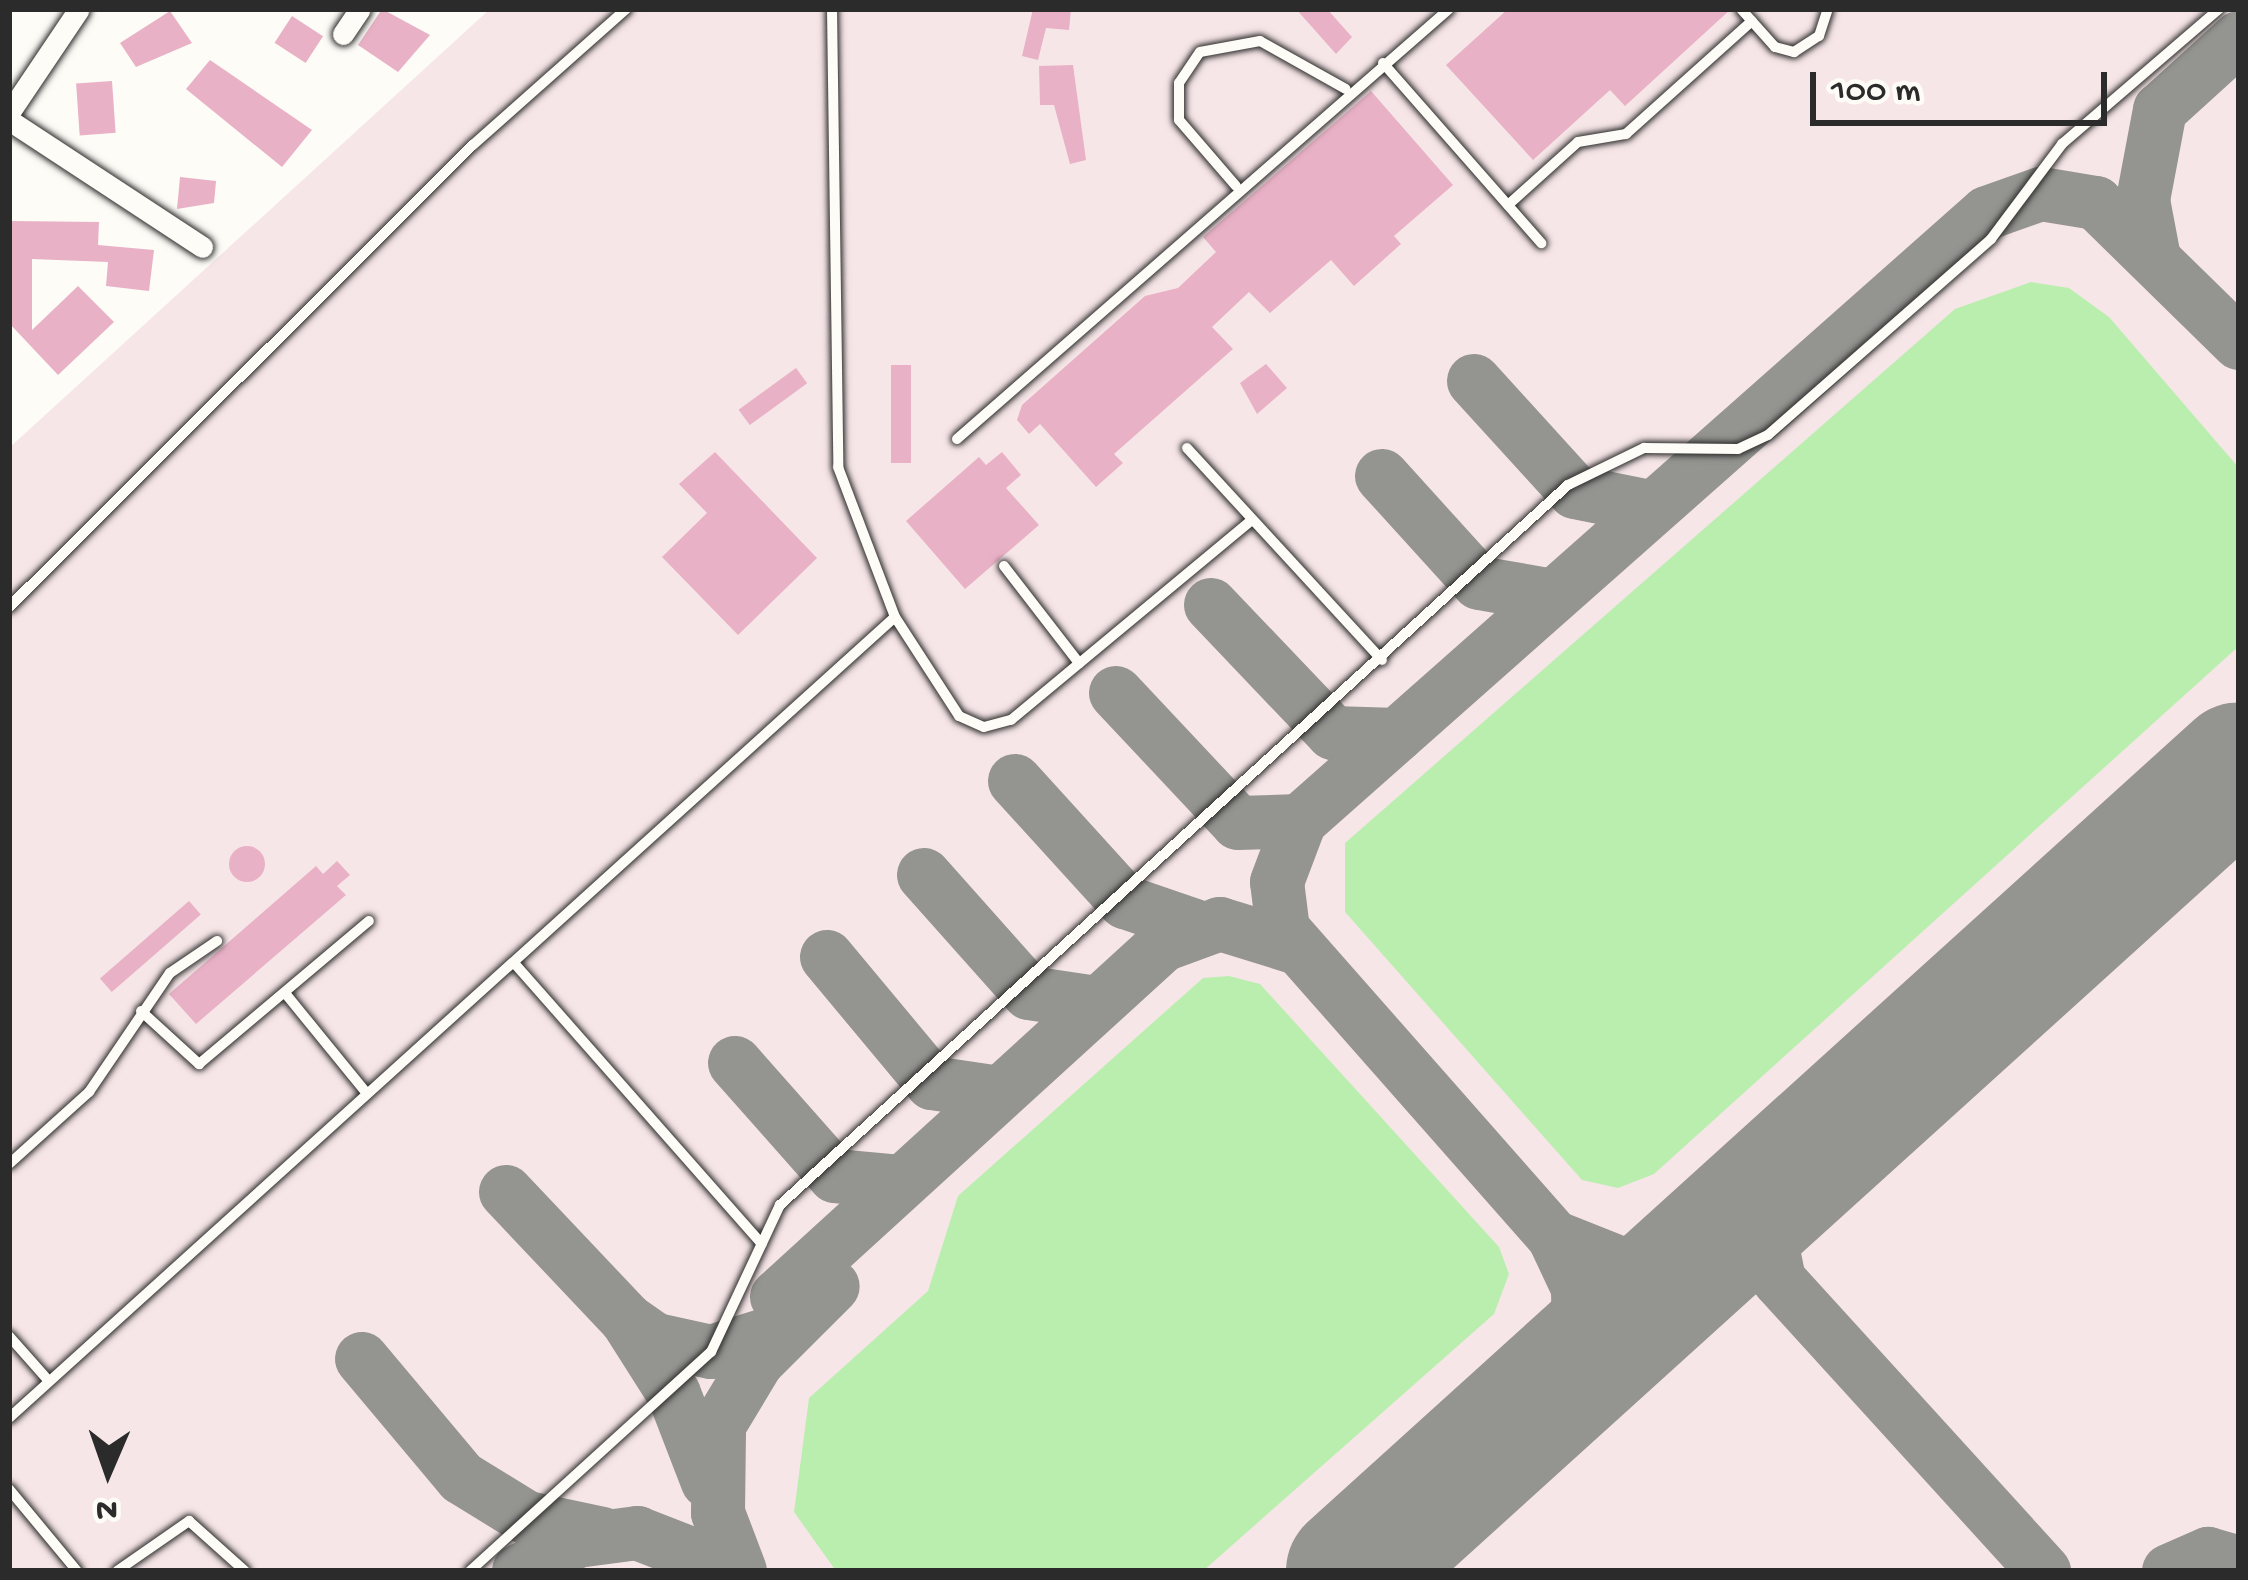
<!DOCTYPE html>
<html>
<head>
<meta charset="utf-8">
<style>
  body { margin:0 }
  #map { position:relative; width:2248px; height:1580px; overflow:hidden; background:#fdfcf7; font-family:"Gochi Hand",sans-serif }
  div>[style] { position:absolute }
  [style*='--x'] { left:calc(var(--x)*1px); top:calc(var(--y)*1px); width:calc(var(--w)*1px); rotate:calc(var(--a)*1deg) }
  .built>* { inset:0; background:#f7e6e8 }
  .green>* { inset:0; background:#baeeaf }
  .taxiway>* { height:54px; margin:-27px; padding:0 27px; transform-origin:27px; border-radius:27px; background:#949491 }
  .runway>* { height:132px; margin:-66px; padding:0 66px; transform-origin:66px; border-radius:66px; background:#949491 }
  .building>* { inset:0; background:#e9b1c6; transform-origin:0 0 }
  .round { border-radius:50% }
  .roads { filter:drop-shadow(0 0 3px #2b2b2b) drop-shadow(0 0 3px #2b2b2b) }
  .service>* { height:10px; margin:-5px; padding:0 5px; transform-origin:5px; border-radius:5px; background:#fdfcf7 }
  .minor>* { height:21px; margin:-10.5px; padding:0 10.5px; transform-origin:10.5px; border-radius:10.5px; background:#fdfcf7 }
  span { translate:-50% -50%; white-space:nowrap; text-align:center; line-height:1.15; -webkit-text-stroke:9px #fdfcf7; paint-order:stroke }
  .frame { position:absolute; inset:0; border:12px solid #2b2b2b; pointer-events:none }
  .north { position:absolute; left:48px; top:1412px; width:120px; height:120px; -webkit-text-stroke:9px #fdfcf7; paint-order:stroke; rotate:182deg; font-size:33px; font-weight:700; line-height:48px; text-align:center; color:#2b2b2b }
  .north::after { content:''; display:block; margin:auto; width:42px; height:54px; background:#2b2b2b; clip-path:polygon(50% 0,100% 100%,50% 72%,0 100%) }
  .scale { position:absolute; left:1810px; top:72px; width:297px; height:54px; box-sizing:border-box; border:6px solid #2b2b2b; border-top:0; padding-left:15px; font-size:36px; line-height:42px; white-space:nowrap; color:#2b2b2b; -webkit-text-stroke:9px #fdfcf7; paint-order:stroke }
</style>
</head>
<body>
<div id="map">
  <div class="built">
    <i style="clip-path:polygon(490px 9px,2239px 9px,2239px 1571px,9px 1571px,9px 448px)"></i>
  </div>
  <div class="green">
    <i style="clip-path:polygon(2031px 282px,2069px 288px,2109px 317px,2239px 468px,2239px 646px,1654px 1174px,1618px 1188px,1582px 1180px,1345px 912px,1345px 843px,1955px 309px)"></i>
    <i style="clip-path:polygon(1229px 976px,1260px 984px,1499px 1247px,1509px 1274px,1494px 1314px,1203px 1571px,836px 1571px,794px 1512px,809px 1398px,928px 1291px,958px 1196px,1203px 978px)"></i>
  </div>
  <div class="taxiway">
    <i style="--x:2153;--y:253;--w:54;--a:-100.7"></i>
    <i style="--x:2143;--y:200;--w:92;--a:-79.3"></i>
    <i style="--x:2160;--y:110;--w:107;--a:-42.3"></i>
    <i style="--x:1474;--y:381;--w:150;--a:47.7"></i>
    <i style="--x:1575;--y:492;--w:71;--a:11.3"></i>
    <i style="--x:1382;--y:476;--w:144;--a:47.8"></i>
    <i style="--x:1479;--y:583;--w:70;--a:9.9"></i>
    <i style="--x:1211;--y:605;--w:177;--a:46.4"></i>
    <i style="--x:1333;--y:733;--w:64;--a:1.8"></i>
    <i style="--x:1116;--y:693;--w:178;--a:46.8"></i>
    <i style="--x:1238;--y:823;--w:62;--a:-1.8"></i>
    <i style="--x:1015;--y:781;--w:164;--a:47.7"></i>
    <i style="--x:1125;--y:902;--w:74;--a:18.9"></i>
    <i style="--x:924;--y:875;--w:158;--a:48.3"></i>
    <i style="--x:1029;--y:993;--w:68;--a:8.5"></i>
    <i style="--x:827;--y:957;--w:164;--a:50.2"></i>
    <i style="--x:932;--y:1083;--w:68;--a:8.5"></i>
    <i style="--x:735;--y:1063;--w:151;--a:48.5"></i>
    <i style="--x:835;--y:1176;--w:65;--a:5.3"></i>
    <i style="--x:1788;--y:1172;--w:53;--a:113.2"></i>
    <i style="--x:1767;--y:1221;--w:60;--a:78.5"></i>
    <i style="--x:1779;--y:1280;--w:394;--a:47.7"></i>
    <i style="--x:506;--y:1192;--w:176;--a:46.6"></i>
    <i style="--x:627;--y:1320;--w:88;--a:57.6"></i>
    <i style="--x:674;--y:1394;--w:94;--a:68.9"></i>
    <i style="--x:1554;--y:1237;--w:84;--a:21.7"></i>
    <i style="--x:1632;--y:1268;--w:80;--a:-15.3"></i>
    <i style="--x:777;--y:1297;--w:522;--a:-42.36"></i>
    <i style="--x:1163;--y:945;--w:61;--a:-20.2"></i>
    <i style="--x:1220;--y:924;--w:74;--a:17.2"></i>
    <i style="--x:627;--y:1320;--w:35;--a:35"></i>
    <i style="--x:656;--y:1340;--w:56;--a:12.3"></i>
    <i style="--x:711;--y:1352;--w:77;--a:-17.3"></i>
    <i style="--x:362;--y:1359;--w:155;--a:50"></i>
    <i style="--x:462;--y:1478;--w:76;--a:31.6"></i>
    <i style="--x:527;--y:1518;--w:77;--a:12"></i>
    <i style="--x:1565;--y:1378;--w:39;--a:-69"></i>
    <i style="--x:1579;--y:1342;--w:54;--a:-91.1"></i>
    <i style="--x:1578;--y:1288;--w:56;--a:-115.2"></i>
    <i style="--x:1554;--y:1237;--w:409;--a:-131.4"></i>
    <i style="--x:1283;--y:930;--w:48;--a:-97.1"></i>
    <i style="--x:1277;--y:882;--w:65;--a:-69.3"></i>
    <i style="--x:1300;--y:821;--w:917;--a:-41.51"></i>
    <i style="--x:1987;--y:213;--w:57;--a:-19.4"></i>
    <i style="--x:2041;--y:194;--w:56;--a:9.3"></i>
    <i style="--x:2096;--y:203;--w:200;--a:44.4"></i>
    <i style="--x:519;--y:1571;--w:65;--a:-27.3"></i>
    <i style="--x:577;--y:1541;--w:61;--a:-7.6"></i>
    <i style="--x:637;--y:1533;--w:105;--a:21.2"></i>
    <i style="--x:740;--y:1571;--w:62;--a:-110.8"></i>
    <i style="--x:718;--y:1513;--w:88;--a:-89.3"></i>
    <i style="--x:719;--y:1425;--w:74;--a:-58.9"></i>
    <i style="--x:757;--y:1362;--w:107;--a:-45"></i>
    <i style="--x:2169;--y:1571;--w:43;--a:-23.6"></i>
    <i style="--x:2208;--y:1554;--w:32;--a:16"></i>
  </div>
  <div class="runway">
    <i style="--x:1352;--y:1571;--w:1196;--a:-42.15"></i>
  </div>
  <div class="building">
    <i style="clip-path:polygon(382px 9px,430px 35px,398px 72px,358px 45px)"></i>
    <i style="clip-path:polygon(1033px 9px,1071px 9px,1069px 30px,1046px 28px,1038px 60px,1022px 56px)"></i>
    <i style="clip-path:polygon(1296px 9px,1327px 9px,1352px 37px,1336px 54px)"></i>
    <i style="clip-path:polygon(1508px 9px,1731px 9px,1625px 106px,1610px 90px,1533px 160px,1446px 65px)"></i>
    <i style="clip-path:polygon(170px 11px,192px 43px,136px 67px,120px 43px)"></i>
    <i style="left:292px;top:16px;width:37px;height:32px;rotate:33deg"></i>
    <i style="clip-path:polygon(210px 60px,312px 130px,282px 167px,186px 89px)"></i>
    <i style="clip-path:polygon(1073px 65px,1086px 160px,1070px 164px,1054px 105px,1040px 105px,1039px 66px)"></i>
    <i style="left:112px;top:81px;width:52px;height:36px;rotate:86deg"></i>
    <i style="clip-path:polygon(1371px 91px,1453px 185px,1394px 236px,1401px 244px,1354px 286px,1331px 260px,1270px 313px,1249px 292px,1212px 327px,1233px 349px,1114px 454px,1123px 463px,1096px 487px,1040px 424px,1029px 434px,1017px 420px,1022px 405px,1145px 296px,1178px 288px,1216px 252px,1203px 237px)"></i>
    <i style="clip-path:polygon(180px 177px,216px 181px,214px 203px,177px 209px)"></i>
    <i style="clip-path:polygon(9px 221px,99px 222px,98px 245px,154px 250px,149px 291px,106px 286px,108px 262px,32px 259px,32px 330px,78px 286px,114px 322px,58px 375px,9px 323px)"></i>
    <i style="clip-path:polygon(1266px 364px,1287px 388px,1257px 414px,1240px 383px)"></i>
    <i style="left:891px;top:365px;width:20px;height:98px"></i>
    <i style="left:796px;top:368px;width:19px;height:71px;rotate:54deg"></i>
    <i style="clip-path:polygon(715px 452px,817px 558px,738px 635px,662px 557px,707px 513px,679px 484px)"></i>
    <i style="clip-path:polygon(1002px 452px,1021px 475px,1006px 488px,1039px 525px,965px 589px,906px 521px,979px 457px,986px 465px)"></i>
    <i class="round" style="left:229px;top:846px;width:36px;height:36px"></i>
    <i style="clip-path:polygon(337px 861px,350px 875px,337px 886px,346px 895px,196px 1024px,169px 994px,316px 866px,323px 874px)"></i>
    <i style="left:189px;top:901px;width:18px;height:118px;rotate:49deg"></i>
  </div>
  <div class="roads">
    <div class="service">
      <i style="--x:832;--y:9;--w:458;--a:89.2"></i>
      <i style="--x:838;--y:467;--w:160;--a:69.2"></i>
      <i style="--x:895;--y:617;--w:118;--a:57.1"></i>
      <i style="--x:959;--y:716;--w:27;--a:24"></i>
      <i style="--x:984;--y:727;--w:28;--a:-15"></i>
      <i style="--x:1011;--y:720;--w:312;--a:-39.7"></i>
      <i style="--x:1741;--y:9;--w:51;--a:48.2"></i>
      <i style="--x:1775;--y:47;--w:20;--a:15"></i>
      <i style="--x:1794;--y:52;--w:30;--a:-33"></i>
      <i style="--x:1819;--y:36;--w:28;--a:-72"></i>
      <i style="--x:1383;--y:63;--w:240;--a:48.7"></i>
      <i style="--x:1236;--y:186;--w:87;--a:-130.8"></i>
      <i style="--x:1179;--y:120;--w:37;--a:-90"></i>
      <i style="--x:1179;--y:83;--w:37;--a:-56"></i>
      <i style="--x:1200;--y:52;--w:61;--a:-10.4"></i>
      <i style="--x:1260;--y:41;--w:98;--a:29.2"></i>
      <i style="--x:1508;--y:205;--w:94;--a:-42"></i>
      <i style="--x:1578;--y:142;--w:49;--a:-9.5"></i>
      <i style="--x:1626;--y:134;--w:169;--a:-41.9"></i>
      <i style="--x:957;--y:439;--w:653;--a:-41.15"></i>
      <i style="--x:1187;--y:448;--w:288;--a:47.4"></i>
      <i style="--x:1004;--y:566;--w:123;--a:52.3"></i>
      <i style="--x:9;--y:607;--w:655;--a:-44.88"></i>
      <i style="--x:473;--y:145;--w:205;--a:-41.6"></i>
      <i style="--x:515;--y:964;--w:373;--a:48.6"></i>
      <i style="--x:285;--y:993;--w:127;--a:50.8"></i>
      <i style="--x:141;--y:1011;--w:79;--a:42.4"></i>
      <i style="--x:199;--y:1064;--w:222;--a:-40.1"></i>
      <i style="--x:9;--y:1164;--w:108;--a:-42"></i>
      <i style="--x:89;--y:1092;--w:144;--a:-55.8"></i>
      <i style="--x:170;--y:973;--w:57;--a:-34.2"></i>
      <i style="--x:9;--y:1336;--w:57;--a:48.5"></i>
      <i style="--x:9;--y:1418;--w:1194;--a:-42.12"></i>
      <i style="--x:9;--y:1489;--w:107;--a:50.3"></i>
      <i style="--x:117;--y:1571;--w:88;--a:-34.8"></i>
      <i style="--x:189;--y:1521;--w:75;--a:41.8"></i>
      <i style="--x:470;--y:1571;--w:326;--a:-42.3"></i>
      <i style="--x:711;--y:1352;--w:162;--a:-64.9"></i>
      <i style="--x:780;--y:1205;--w:1067;--a:-42.42"></i>
      <i style="--x:1568;--y:485;--w:85;--a:-26"></i>
      <i style="--x:1644;--y:448;--w:94;--a:0.6"></i>
      <i style="--x:1738;--y:449;--w:33;--a:-25"></i>
      <i style="--x:1768;--y:435;--w:297;--a:-41.3"></i>
      <i style="--x:1991;--y:239;--w:119;--a:-53.2"></i>
      <i style="--x:2062;--y:144;--w:207;--a:-40.7"></i>
    </div>
    <div class="minor">
      <i style="--x:343;--y:34;--w:30;--a:-56"></i>
      <i style="--x:9;--y:113;--w:125;--a:-56.1"></i>
      <i style="--x:9;--y:120;--w:231;--a:33.3"></i>
    </div>
  </div>
  <div class="frame"></div>
  <div class="north">N</div>
  <div class="scale">100 m</div>
</div>
</body>
</html>
